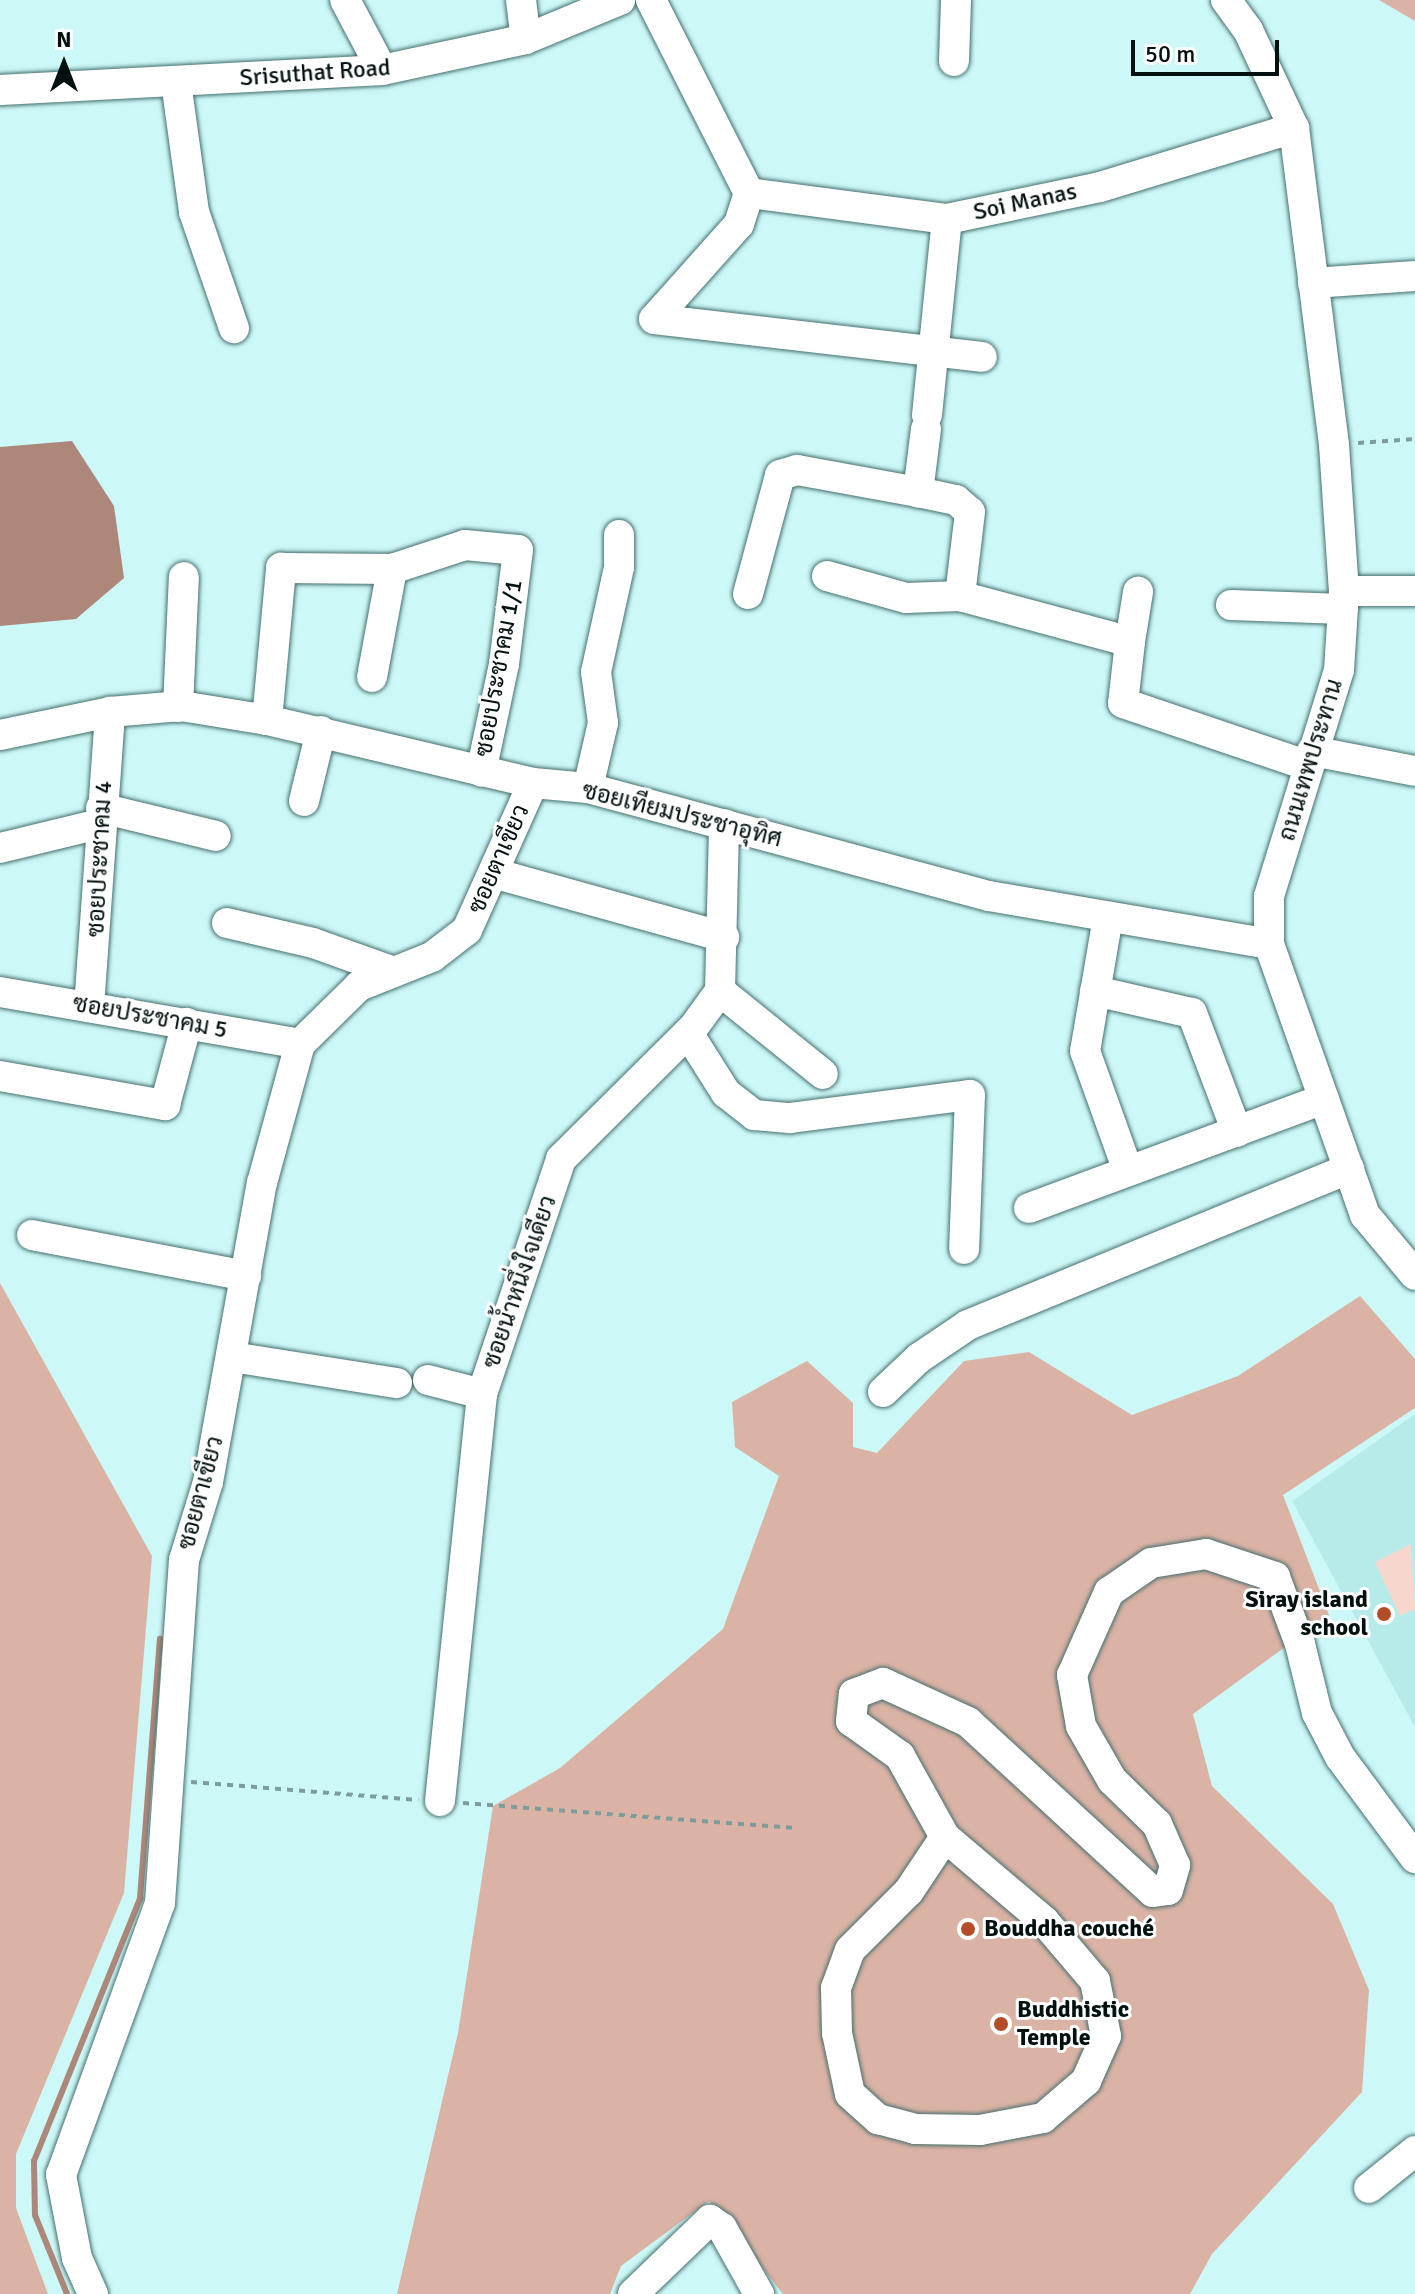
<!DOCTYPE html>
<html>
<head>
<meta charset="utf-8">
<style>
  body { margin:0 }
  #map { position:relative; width:1415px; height:2294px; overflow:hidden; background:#ccf9f8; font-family:Signika,Sarabun,sans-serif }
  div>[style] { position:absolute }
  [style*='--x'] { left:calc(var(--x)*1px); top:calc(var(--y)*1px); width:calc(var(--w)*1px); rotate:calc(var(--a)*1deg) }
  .built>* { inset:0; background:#b6ebea }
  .green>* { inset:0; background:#f7d7cd }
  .forest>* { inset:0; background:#dbb3a5 }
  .water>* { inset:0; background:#ad8779 }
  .stream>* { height:6px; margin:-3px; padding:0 3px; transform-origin:3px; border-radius:3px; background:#ad8779 }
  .path>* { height:4px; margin-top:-2px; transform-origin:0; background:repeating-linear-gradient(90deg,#7c9d9c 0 6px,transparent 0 12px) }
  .roads { filter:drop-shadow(0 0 2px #466f6e) drop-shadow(0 0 2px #466f6e) }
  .minor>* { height:30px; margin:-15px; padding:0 15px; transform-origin:15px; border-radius:15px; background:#fff }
  .dots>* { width:22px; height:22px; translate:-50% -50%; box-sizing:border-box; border:4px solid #fff; border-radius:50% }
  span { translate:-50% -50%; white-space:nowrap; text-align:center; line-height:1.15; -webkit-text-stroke:6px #fff; paint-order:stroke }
  .street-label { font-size:24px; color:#021010 }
  .poi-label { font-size:24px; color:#021010; font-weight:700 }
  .right { translate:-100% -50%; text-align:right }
  .left { translate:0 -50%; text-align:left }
  .north { position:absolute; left:24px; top:24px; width:80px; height:80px; -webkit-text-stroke:6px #fff; paint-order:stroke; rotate:0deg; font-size:22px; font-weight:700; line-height:32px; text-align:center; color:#021010 }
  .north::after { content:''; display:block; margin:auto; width:28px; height:36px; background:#021010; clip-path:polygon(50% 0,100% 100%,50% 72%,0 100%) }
  .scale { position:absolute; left:1131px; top:40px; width:148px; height:36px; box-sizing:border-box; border:4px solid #021010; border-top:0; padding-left:10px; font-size:24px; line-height:28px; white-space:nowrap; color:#021010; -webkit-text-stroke:6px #fff; paint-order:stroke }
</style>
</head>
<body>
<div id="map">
  <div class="built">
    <i style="clip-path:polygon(1415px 1414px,1415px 1727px,1292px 1501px)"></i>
  </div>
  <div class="green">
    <i style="clip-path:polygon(1411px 1544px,1415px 1609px,1400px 1616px,1375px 1562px)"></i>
  </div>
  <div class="forest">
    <i style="clip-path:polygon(1379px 0,1415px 0,1415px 21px)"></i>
    <i style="clip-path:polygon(0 1283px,152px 1556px,124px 1893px,16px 2154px,16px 2208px,48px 2294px,0 2294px)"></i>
    <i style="clip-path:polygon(1360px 1296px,1415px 1359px,1415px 1408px,1283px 1495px,1329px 1615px,1193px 1714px,1212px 1786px,1333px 1904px,1369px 1990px,1362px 2092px,1212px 2254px,1190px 2294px,783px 2294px,709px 2201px,621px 2266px,610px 2294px,397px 2294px,458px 2033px,493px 1806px,560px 1768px,723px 1629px,779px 1476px,735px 1447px,732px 1402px,807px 1361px,853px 1403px,853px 1447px,877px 1453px,964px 1361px,1029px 1352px,1132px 1415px,1238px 1376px)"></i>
  </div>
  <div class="water">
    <i style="clip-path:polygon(72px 441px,114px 506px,124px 578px,76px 619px,0 626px,0 447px)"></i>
  </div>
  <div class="stream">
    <i style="--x:67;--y:2294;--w:85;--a:-112.1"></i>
    <i style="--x:35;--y:2215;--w:54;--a:-91.1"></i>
    <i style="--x:34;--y:2161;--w:284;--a:-68"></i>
    <i style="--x:140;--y:1898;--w:260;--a:-85.6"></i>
  </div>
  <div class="path">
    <i style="--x:1358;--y:443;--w:57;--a:-4"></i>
    <i style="--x:191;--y:1782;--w:228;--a:4.5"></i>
    <i style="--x:463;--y:1803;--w:333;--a:4.3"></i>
  </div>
  <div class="roads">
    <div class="minor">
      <i style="--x:345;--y:0;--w:79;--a:62.1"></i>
      <i style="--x:521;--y:0;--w:39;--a:83"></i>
      <i style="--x:651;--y:0;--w:216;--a:63.1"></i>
      <i style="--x:749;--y:193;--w:33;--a:108"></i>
      <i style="--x:739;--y:224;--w:127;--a:131.8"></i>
      <i style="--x:654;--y:319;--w:330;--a:6.6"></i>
      <i style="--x:1226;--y:0;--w:37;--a:54"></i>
      <i style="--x:1248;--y:30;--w:108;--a:64.9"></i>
      <i style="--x:1294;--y:128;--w:320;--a:82.8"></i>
      <i style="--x:1334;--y:445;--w:146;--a:86.1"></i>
      <i style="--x:1344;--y:591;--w:79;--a:93.6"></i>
      <i style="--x:1339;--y:670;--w:237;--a:107.2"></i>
      <i style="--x:1269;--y:896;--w:48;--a:90"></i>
      <i style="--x:1269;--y:944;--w:288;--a:70.5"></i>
      <i style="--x:1365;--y:1215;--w:78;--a:50.2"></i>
      <i style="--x:954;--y:61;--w:61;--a:-88.1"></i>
      <i style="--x:176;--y:82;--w:131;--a:82.1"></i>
      <i style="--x:194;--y:212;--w:123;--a:71"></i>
      <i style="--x:0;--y:90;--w:383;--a:-3"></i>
      <i style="--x:382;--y:70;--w:147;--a:-12.1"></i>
      <i style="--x:526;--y:39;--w:102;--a:-22.5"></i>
      <i style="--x:749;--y:193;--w:200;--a:7.5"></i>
      <i style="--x:947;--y:219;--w:156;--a:-11.8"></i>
      <i style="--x:1100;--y:187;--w:203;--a:-16.9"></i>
      <i style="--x:1313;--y:283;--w:102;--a:-3.9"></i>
      <i style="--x:927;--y:415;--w:197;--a:-84.2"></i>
      <i style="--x:926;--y:429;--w:64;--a:97.2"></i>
      <i style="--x:918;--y:492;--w:39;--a:12"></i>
      <i style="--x:956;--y:500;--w:18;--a:41"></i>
      <i style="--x:970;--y:512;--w:85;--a:96.8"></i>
      <i style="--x:827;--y:576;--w:82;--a:15.6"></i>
      <i style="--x:906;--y:598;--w:54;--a:-2.1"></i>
      <i style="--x:960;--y:596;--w:176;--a:15.1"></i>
      <i style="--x:1130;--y:642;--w:61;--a:96.5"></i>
      <i style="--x:1123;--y:703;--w:196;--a:18.7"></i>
      <i style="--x:1344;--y:591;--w:71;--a:0"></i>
      <i style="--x:748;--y:594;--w:123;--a:-74.9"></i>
      <i style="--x:780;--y:475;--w:18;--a:-16"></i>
      <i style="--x:797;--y:470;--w:123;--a:10.3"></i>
      <i style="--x:1231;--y:605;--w:112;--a:2"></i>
      <i style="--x:1130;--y:642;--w:51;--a:-80.9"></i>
      <i style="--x:372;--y:677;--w:110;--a:-79.5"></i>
      <i style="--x:178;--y:707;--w:130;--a:-87.4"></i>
      <i style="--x:267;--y:720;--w:153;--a:-84.7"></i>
      <i style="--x:281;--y:568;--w:111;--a:0.5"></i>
      <i style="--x:392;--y:569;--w:77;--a:-18.2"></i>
      <i style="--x:465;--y:545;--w:53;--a:5.4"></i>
      <i style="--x:518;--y:550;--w:115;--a:97"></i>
      <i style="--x:504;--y:664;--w:110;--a:102"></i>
      <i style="--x:0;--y:735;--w:112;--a:-11.8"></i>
      <i style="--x:110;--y:712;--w:71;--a:-4.8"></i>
      <i style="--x:181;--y:706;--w:87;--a:9.2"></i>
      <i style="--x:267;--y:720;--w:273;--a:13.3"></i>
      <i style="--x:533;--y:783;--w:55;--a:5.2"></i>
      <i style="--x:588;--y:788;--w:415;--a:15.1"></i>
      <i style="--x:989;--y:896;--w:284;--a:9.7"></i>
      <i style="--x:1312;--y:751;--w:105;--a:11"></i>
      <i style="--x:588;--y:788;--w:67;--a:-77"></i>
      <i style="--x:603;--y:723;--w:51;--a:-97.8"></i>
      <i style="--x:596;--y:672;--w:107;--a:-77.6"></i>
      <i style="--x:619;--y:567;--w:32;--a:-90"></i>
      <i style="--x:304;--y:801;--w:72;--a:-76.3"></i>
      <i style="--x:101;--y:808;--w:118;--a:13.7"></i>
      <i style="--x:0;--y:848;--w:102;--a:-13.6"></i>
      <i style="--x:493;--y:873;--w:240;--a:15.5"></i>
      <i style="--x:1108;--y:917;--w:136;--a:99.7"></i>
      <i style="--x:1085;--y:1051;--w:127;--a:70.3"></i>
      <i style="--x:227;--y:923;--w:88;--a:13.1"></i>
      <i style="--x:313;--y:943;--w:86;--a:19.7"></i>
      <i style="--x:720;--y:991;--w:132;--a:38.9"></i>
      <i style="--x:1095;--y:991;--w:99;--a:12.8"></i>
      <i style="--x:1192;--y:1013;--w:127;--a:69.3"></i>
      <i style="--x:0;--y:992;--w:304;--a:9.8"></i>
      <i style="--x:89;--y:1007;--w:296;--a:-85.9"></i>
      <i style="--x:688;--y:1033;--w:71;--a:57.7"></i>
      <i style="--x:726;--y:1093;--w:36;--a:38"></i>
      <i style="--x:754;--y:1115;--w:36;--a:5"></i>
      <i style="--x:790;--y:1118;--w:181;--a:-7.3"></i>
      <i style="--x:970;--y:1095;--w:154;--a:92.2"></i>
      <i style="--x:0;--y:1076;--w:168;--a:10"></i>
      <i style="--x:165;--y:1105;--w:85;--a:-75"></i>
      <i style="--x:1029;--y:1208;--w:314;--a:-20.3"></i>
      <i style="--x:32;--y:1235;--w:218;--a:10.8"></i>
      <i style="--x:232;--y:1357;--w:167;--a:9"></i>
      <i style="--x:428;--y:1380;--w:56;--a:14.5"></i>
      <i style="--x:883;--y:1392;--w:50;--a:-43.4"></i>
      <i style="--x:919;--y:1358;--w:59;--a:-34"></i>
      <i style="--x:968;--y:1325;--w:412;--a:-22.3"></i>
      <i style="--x:440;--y:1801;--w:409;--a:-84.1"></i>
      <i style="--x:482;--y:1394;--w:248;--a:-71.4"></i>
      <i style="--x:561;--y:1159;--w:186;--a:-44.8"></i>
      <i style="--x:693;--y:1028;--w:46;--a:-53.9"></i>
      <i style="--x:720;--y:991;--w:167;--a:-88.6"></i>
      <i style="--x:945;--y:1837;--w:65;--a:123.7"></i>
      <i style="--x:909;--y:1891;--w:83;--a:135"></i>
      <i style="--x:850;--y:1950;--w:40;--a:110.2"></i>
      <i style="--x:836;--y:1988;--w:45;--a:88.7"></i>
      <i style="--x:837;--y:2033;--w:62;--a:78"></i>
      <i style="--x:850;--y:2094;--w:38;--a:42"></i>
      <i style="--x:878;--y:2119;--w:38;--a:15"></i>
      <i style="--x:915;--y:2129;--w:65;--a:0.9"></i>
      <i style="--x:980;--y:2130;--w:64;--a:-10.8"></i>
      <i style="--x:1043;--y:2118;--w:57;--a:-40.7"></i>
      <i style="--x:1086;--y:2081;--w:49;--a:-66"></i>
      <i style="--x:1106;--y:2036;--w:56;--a:-101.3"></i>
      <i style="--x:1095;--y:1981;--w:79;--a:-130.4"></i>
      <i style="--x:1044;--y:1921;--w:130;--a:-139.7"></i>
      <i style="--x:945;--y:1837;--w:93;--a:-119.1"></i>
      <i style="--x:900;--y:1756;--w:60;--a:-144.5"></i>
      <i style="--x:851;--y:1721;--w:27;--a:-84"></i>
      <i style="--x:854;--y:1694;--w:31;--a:-21"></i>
      <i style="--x:883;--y:1683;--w:94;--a:24.6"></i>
      <i style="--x:968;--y:1722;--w:251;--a:42.6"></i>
      <i style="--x:1153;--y:1892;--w:15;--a:-8"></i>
      <i style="--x:1168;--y:1890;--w:26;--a:-74"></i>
      <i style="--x:1175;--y:1865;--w:45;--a:-113.7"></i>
      <i style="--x:1157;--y:1824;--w:63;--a:-135.6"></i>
      <i style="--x:1112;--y:1780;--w:62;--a:-119.9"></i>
      <i style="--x:1081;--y:1726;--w:52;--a:-100"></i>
      <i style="--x:1072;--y:1675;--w:91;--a:-66"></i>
      <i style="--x:1109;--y:1592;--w:51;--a:-34.6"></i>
      <i style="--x:1151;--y:1563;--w:56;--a:-9.3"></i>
      <i style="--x:1206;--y:1554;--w:73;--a:18.4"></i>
      <i style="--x:1275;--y:1577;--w:72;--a:69.5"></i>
      <i style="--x:1300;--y:1644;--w:71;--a:76.2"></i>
      <i style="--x:1317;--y:1713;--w:50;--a:62.4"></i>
      <i style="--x:1340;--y:1757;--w:126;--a:53.4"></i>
      <i style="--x:1369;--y:2188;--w:59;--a:-38.8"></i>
      <i style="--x:93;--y:2294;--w:39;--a:-114"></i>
      <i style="--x:77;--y:2258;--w:85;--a:-100.9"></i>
      <i style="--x:61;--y:2175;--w:289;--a:-70"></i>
      <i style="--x:160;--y:1903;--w:344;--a:-86"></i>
      <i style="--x:184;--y:1560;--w:82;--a:-72.9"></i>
      <i style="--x:208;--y:1482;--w:304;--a:-79.8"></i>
      <i style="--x:262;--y:1183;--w:144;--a:-74.7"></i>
      <i style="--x:300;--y:1044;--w:83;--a:-44.5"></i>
      <i style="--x:359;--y:986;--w:79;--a:-21.7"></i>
      <i style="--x:432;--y:957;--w:44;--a:-37.6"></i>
      <i style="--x:467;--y:930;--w:161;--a:-65.8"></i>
      <i style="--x:633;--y:2294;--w:107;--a:-43.9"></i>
      <i style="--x:710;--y:2220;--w:14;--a:34"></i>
      <i style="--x:722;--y:2228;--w:76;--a:60.7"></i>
    </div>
  </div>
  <div class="dots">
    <i style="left:1384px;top:1614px;background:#b44d27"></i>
    <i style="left:968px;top:1929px;background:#b44d27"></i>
    <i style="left:1001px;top:2024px;background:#b44d27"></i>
  </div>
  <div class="street-label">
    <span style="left:315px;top:73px;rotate:-4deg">Srisuthat Road</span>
    <span style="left:1025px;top:202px;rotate:-12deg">Soi Manas</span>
    <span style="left:499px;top:668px;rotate:-80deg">ซอยประชาคม 1/1</span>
    <span style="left:1311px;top:760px;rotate:-73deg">ถนนเทพประทาน</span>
    <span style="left:682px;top:815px;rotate:14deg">ซอยเทียมประชาอุทิศ</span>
    <span style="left:100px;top:859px;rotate:-87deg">ซอยประชาคม 4</span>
    <span style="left:499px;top:859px;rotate:-66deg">ซอยตาเขียว</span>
    <span style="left:150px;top:1017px;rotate:10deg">ซอยประชาคม 5</span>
    <span style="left:520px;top:1282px;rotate:-71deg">ซอยน้ำหนึ่งใจเดียว</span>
    <span style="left:201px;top:1493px;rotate:-75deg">ซอยตาเขียว</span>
  </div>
  <div class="poi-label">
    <span class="right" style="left:1368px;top:1614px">Siray island<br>school</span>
    <span class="left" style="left:984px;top:1929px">Bouddha couché</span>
    <span class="left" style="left:1017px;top:2024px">Buddhistic<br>Temple</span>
  </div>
  <div class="north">N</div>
  <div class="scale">50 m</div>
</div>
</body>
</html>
